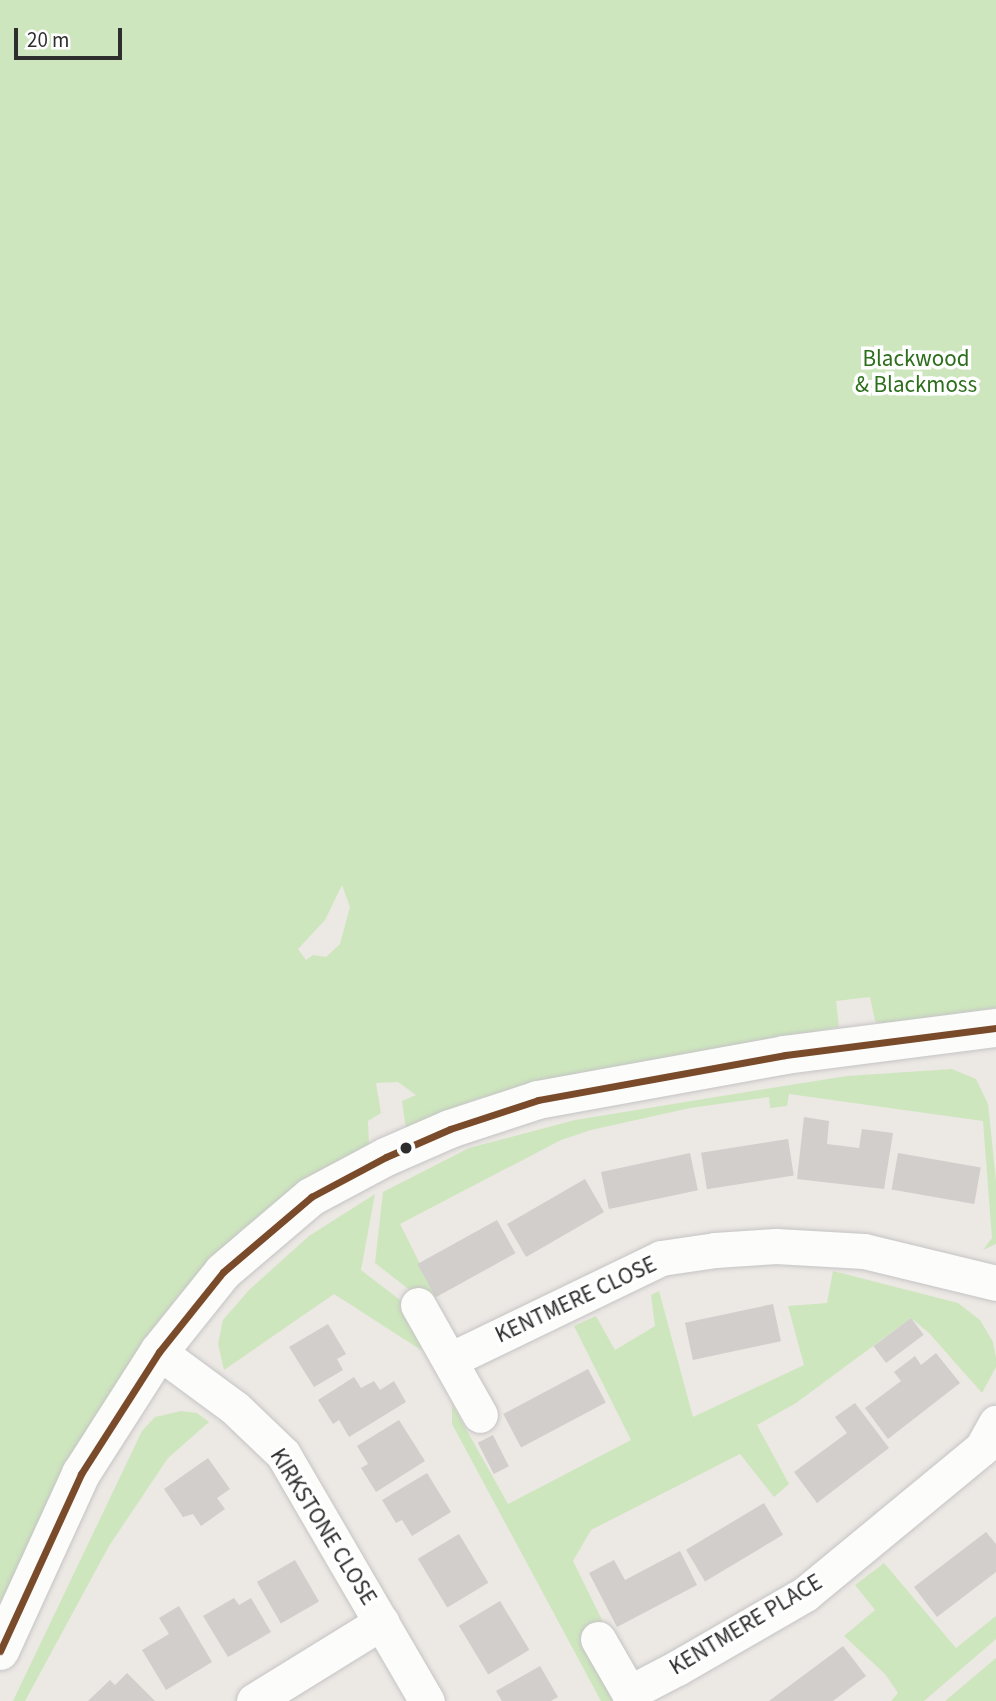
<!DOCTYPE html>
<html>
<head>
<meta charset="utf-8">
<style>
  body { margin:0 }
  #map { position:relative; width:996px; height:1701px; overflow:hidden; background:#ece8e4; font-family:"Source Sans 3",sans-serif }
  div>[style] { position:absolute }
  [style*='--x'] { left:calc(var(--x)*1px); top:calc(var(--y)*1px); width:calc(var(--w)*1px); rotate:calc(var(--a)*1deg) }
  .green>* { inset:0; background:#cee6be }
  .building>* { inset:0; background:#d1cecb; transform-origin:0 0 }
  .roads { filter:drop-shadow(0 0 2px #c5c4c5) drop-shadow(0 0 2px #c5c4c5) }
  .street>* { height:35px; margin:-17.5px; padding:0 17.5px; transform-origin:17.5px; border-radius:17.5px; background:#fcfcfb }
  .secondary>* { height:38px; margin:-19px; padding:0 19px; transform-origin:19px; border-radius:19px; background:#fcfcfb }
  .bus-1>* { height:7px; margin:-3.5px; padding:0 3.5px; transform-origin:3.5px; border-radius:3.5px; background:#7a4b2a }
  .dots>* { width:19px; height:19px; translate:-50% -50%; box-sizing:border-box; border:4px solid #fff; border-radius:50% }
  span { translate:-50% -50%; white-space:nowrap; text-align:center; line-height:1.15; -webkit-text-stroke:7px #fff; paint-order:stroke }
  .park-label { font-size:23px; color:#2c6e1b }
  .street-label { font-size:23px; color:#2e2e2e }
  .scale { position:absolute; left:14px; top:28px; width:108px; height:32px; box-sizing:border-box; border:4px solid #2e2e2e; border-top:0; padding-left:9px; font-size:21px; line-height:24px; white-space:nowrap; color:#2e2e2e; -webkit-text-stroke:5px #fff; paint-order:stroke }
</style>
</head>
<body>
<div id="map">
  <div class="green">
    <i style="clip-path:polygon(evenodd,0 0,996px 0,996px 1008px,882px 1024px,875px 1021px,870px 997px,836px 1001px,839px 1027px,585px 1072px,473px 1100px,406px 1129px,402px 1101px,416px 1095px,398px 1082px,376px 1083px,381px 1113px,368px 1121px,369px 1145px,311px 1177px,240px 1231px,180px 1294px,143px 1341px,87px 1433px,0 1614px,0 0,342px 885px,350px 907px,340px 944px,326px 957px,313px 955px,306px 960px,298px 949px,325px 920px,342px 885px)"></i>
    <i style="clip-path:polygon(952px 1069px,976px 1079px,988px 1104px,996px 1181px,996px 1244px,983px 1250px,992px 1238px,983px 1121px,789px 1094px,787px 1106px,770px 1108px,769px 1097px,690px 1108px,591px 1130px,561px 1140px,400px 1224px,436px 1296px,420px 1298px,375px 1263px,383px 1192px,469px 1148px,575px 1120px,722px 1096px,847px 1076px)"></i>
    <i style="clip-path:polygon(375px 1194px,361px 1270px,417px 1313px,421px 1350px,334px 1294px,224px 1370px,218px 1344px,223px 1320px,249px 1290px,309px 1236px)"></i>
    <i style="clip-path:polygon(833px 1271px,958px 1303px,980px 1320px,993px 1342px,996px 1358px,996px 1367px,982px 1393px,929px 1333px,911px 1318px,796px 1403px,757px 1425px,789px 1484px,774px 1497px,740px 1454px,591px 1530px,573px 1561px,603px 1622px,583px 1634px,622px 1701px,601px 1701px,452px 1424px,452px 1404px,508px 1504px,631px 1440px,574px 1326px,596px 1316px,615px 1350px,655px 1326px,651px 1295px,659px 1291px,693px 1417px,804px 1365px,788px 1306px,827px 1303px)"></i>
    <i style="clip-path:polygon(181px 1411px,197px 1413px,209px 1422px,168px 1458px,109px 1546px,25px 1701px,13px 1701px,142px 1431px,155px 1417px)"></i>
    <i style="clip-path:polygon(884px 1563px,956px 1648px,996px 1616px,996px 1639px,924px 1701px,891px 1701px,898px 1693px,885px 1674px,844px 1636px,875px 1610px,855px 1585px)"></i>
    <i style="clip-path:polygon(996px 1658px,996px 1701px,945px 1701px)"></i>
  </div>
  <div class="building">
    <i style="clip-path:polygon(804px 1117px,829px 1121px,827px 1144px,859px 1148px,862px 1129px,893px 1133px,884px 1189px,797px 1179px)"></i>
    <i style="left:788px;top:1139px;width:37px;height:88px;rotate:81deg"></i>
    <i style="left:690px;top:1153px;width:38px;height:91px;rotate:78deg"></i>
    <i style="left:898px;top:1153px;width:84px;height:37px;rotate:10deg"></i>
    <i style="left:585px;top:1179px;width:38px;height:90px;rotate:60deg"></i>
    <i style="left:497px;top:1220px;width:38px;height:91px;rotate:61deg"></i>
    <i style="left:773px;top:1304px;width:38px;height:90px;rotate:78deg"></i>
    <i style="left:911px;top:1318px;width:21px;height:47px;rotate:53deg"></i>
    <i style="clip-path:polygon(328px 1324px,346px 1354px,337px 1359px,343px 1370px,314px 1387px,289px 1347px)"></i>
    <i style="clip-path:polygon(936px 1353px,960px 1383px,888px 1439px,865px 1408px,901px 1381px,894px 1372px,915px 1356px,921px 1365px)"></i>
    <i style="left:588px;top:1369px;width:38px;height:96px;rotate:62deg"></i>
    <i style="clip-path:polygon(354px 1377px,361px 1388px,374px 1381px,380px 1390px,394px 1381px,406px 1402px,349px 1437px,339px 1420px,333px 1424px,318px 1400px)"></i>
    <i style="clip-path:polygon(855px 1403px,889px 1448px,817px 1503px,794px 1472px,847px 1433px,835px 1417px)"></i>
    <i style="clip-path:polygon(399px 1420px,425px 1461px,376px 1492px,361px 1468px,368px 1464px,357px 1446px)"></i>
    <i style="left:493px;top:1435px;width:35px;height:17px;rotate:63deg"></i>
    <i style="clip-path:polygon(208px 1458px,230px 1489px,217px 1498px,225px 1509px,201px 1526px,193px 1514px,183px 1517px,164px 1489px)"></i>
    <i style="clip-path:polygon(427px 1473px,451px 1512px,412px 1536px,402px 1520px,396px 1523px,382px 1500px)"></i>
    <i style="left:764px;top:1503px;width:37px;height:91px;rotate:59deg"></i>
    <i style="clip-path:polygon(986px 1532px,996px 1544px,996px 1572px,937px 1617px,914px 1587px)"></i>
    <i style="left:459px;top:1534px;width:57px;height:48px;rotate:59deg"></i>
    <i style="clip-path:polygon(680px 1551px,697px 1585px,617px 1627px,589px 1573px,614px 1560px,625px 1580px)"></i>
    <i style="left:295px;top:1560px;width:48px;height:44px;rotate:60deg"></i>
    <i style="clip-path:polygon(234px 1598px,239px 1605px,251px 1598px,271px 1632px,228px 1657px,203px 1616px)"></i>
    <i style="left:500px;top:1601px;width:57px;height:48px;rotate:59deg"></i>
    <i style="clip-path:polygon(179px 1606px,212px 1662px,166px 1690px,142px 1650px,169px 1634px,159px 1618px)"></i>
    <i style="clip-path:polygon(843px 1646px,866px 1676px,833px 1701px,769px 1701px)"></i>
    <i style="clip-path:polygon(540px 1666px,558px 1697px,551px 1701px,502px 1701px,496px 1691px)"></i>
    <i style="clip-path:polygon(127px 1673px,155px 1701px,88px 1701px,110px 1680px,115px 1685px)"></i>
  </div>
  <div class="roads">
    <div class="street">
      <i style="--x:418;--y:1305;--w:126;--a:60.6"></i>
      <i style="--x:159;--y:1352;--w:94;--a:36.4"></i>
      <i style="--x:235;--y:1408;--w:66;--a:43.8"></i>
      <i style="--x:283;--y:1454;--w:286;--a:59.8"></i>
      <i style="--x:450;--y:1360;--w:234;--a:-25.8"></i>
      <i style="--x:661;--y:1258;--w:55;--a:-8.4"></i>
      <i style="--x:715;--y:1250;--w:61;--a:-3.8"></i>
      <i style="--x:776;--y:1246;--w:88;--a:3.3"></i>
      <i style="--x:864;--y:1251;--w:136;--a:13.6"></i>
      <i style="--x:598;--y:1639;--w:62;--a:60.1"></i>
      <i style="--x:629;--y:1693;--w:54;--a:-27.5"></i>
      <i style="--x:677;--y:1668;--w:148;--a:-30"></i>
      <i style="--x:805;--y:1594;--w:229;--a:-39.5"></i>
      <i style="--x:982;--y:1448;--w:29;--a:-61"></i>
      <i style="--x:254;--y:1701;--w:150;--a:-31.7"></i>
    </div>
    <div class="secondary">
      <i style="--x:0;--y:1651;--w:195;--a:-65.4"></i>
      <i style="--x:81;--y:1474;--w:145;--a:-57.4"></i>
      <i style="--x:159;--y:1352;--w:102;--a:-51.3"></i>
      <i style="--x:223;--y:1272;--w:116;--a:-40.4"></i>
      <i style="--x:311;--y:1197;--w:85;--a:-28.1"></i>
      <i style="--x:386;--y:1157;--w:70;--a:-23.6"></i>
      <i style="--x:450;--y:1129;--w:93;--a:-18.2"></i>
      <i style="--x:538;--y:1100;--w:251;--a:-10.3"></i>
      <i style="--x:785;--y:1055;--w:213;--a:-7.3"></i>
    </div>
  </div>
  <div class="bus-1">
    <i style="--x:0;--y:1651;--w:195;--a:-65.4"></i>
    <i style="--x:81;--y:1474;--w:145;--a:-57.4"></i>
    <i style="--x:159;--y:1352;--w:102;--a:-51.3"></i>
    <i style="--x:223;--y:1272;--w:116;--a:-40.4"></i>
    <i style="--x:311;--y:1197;--w:85;--a:-28.1"></i>
    <i style="--x:386;--y:1157;--w:70;--a:-23.6"></i>
    <i style="--x:450;--y:1129;--w:93;--a:-18.2"></i>
    <i style="--x:538;--y:1100;--w:251;--a:-10.3"></i>
    <i style="--x:785;--y:1055;--w:213;--a:-7.3"></i>
  </div>
  <div class="dots">
    <i style="left:406px;top:1148px;background:#2e2e2e"></i>
  </div>
  <div class="park-label">
    <span style="left:916px;top:372px">Blackwood<br>&amp; Blackmoss</span>
  </div>
  <div class="street-label">
    <span style="left:576px;top:1300px;rotate:-25deg">KENTMERE CLOSE</span>
    <span style="left:323px;top:1527px;rotate:58deg">KIRKSTONE CLOSE</span>
    <span style="left:746px;top:1625px;rotate:-31deg">KENTMERE PLACE</span>
  </div>
  <div class="scale">20 m</div>
</div>
</body>
</html>
